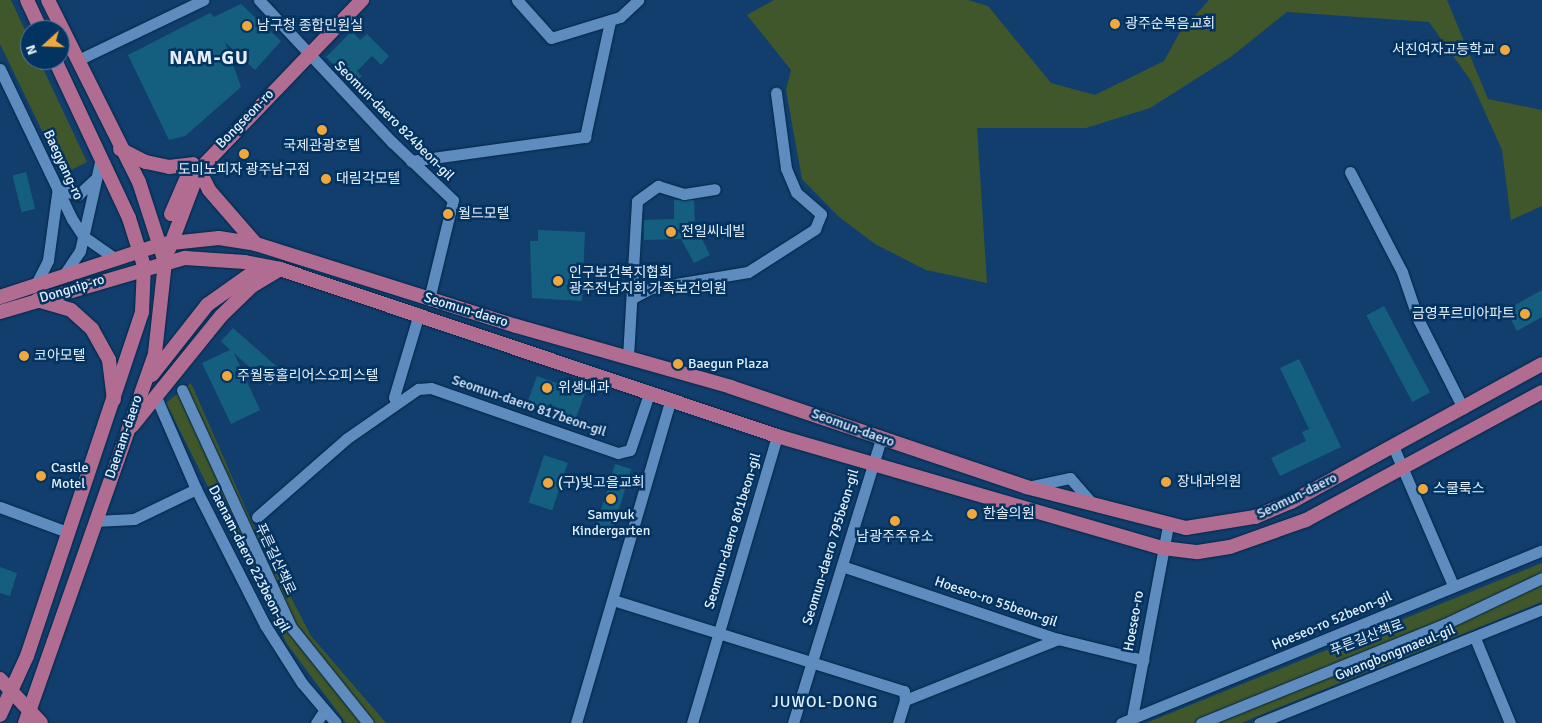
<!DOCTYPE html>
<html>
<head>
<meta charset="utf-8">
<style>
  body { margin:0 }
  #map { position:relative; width:1542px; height:723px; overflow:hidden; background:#113e6c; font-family:Signika,"Noto Sans KR",sans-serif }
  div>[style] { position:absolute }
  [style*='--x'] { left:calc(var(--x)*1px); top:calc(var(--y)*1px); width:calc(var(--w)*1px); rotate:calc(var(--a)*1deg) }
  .green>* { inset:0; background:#40572c }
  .building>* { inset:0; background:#145f7f; transform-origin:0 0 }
  .roads { filter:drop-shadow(0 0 1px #022546) drop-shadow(0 0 1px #022546) }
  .minor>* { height:11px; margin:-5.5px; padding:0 5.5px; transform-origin:5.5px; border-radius:5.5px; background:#5e8cbf }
  .major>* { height:14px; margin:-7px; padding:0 7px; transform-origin:7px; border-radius:7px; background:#b06d91 }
  .dots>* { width:14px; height:14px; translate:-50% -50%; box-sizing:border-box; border:2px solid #033360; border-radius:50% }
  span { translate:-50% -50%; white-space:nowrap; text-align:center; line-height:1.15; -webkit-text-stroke:5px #033360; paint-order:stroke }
  .poi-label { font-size:14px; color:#e5effa }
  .left { translate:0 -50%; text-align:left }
  .right { translate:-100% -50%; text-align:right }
  .street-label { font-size:14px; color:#e5effa }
  .quarter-label { font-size:16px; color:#e5effa; letter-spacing:1px }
  .district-label { font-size:19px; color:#e5effa; font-weight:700; letter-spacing:1px }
  .north { position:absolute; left:20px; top:20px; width:50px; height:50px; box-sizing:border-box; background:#033360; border:1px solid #5d7e9e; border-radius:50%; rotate:250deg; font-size:14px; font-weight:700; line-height:20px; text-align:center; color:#e5effa }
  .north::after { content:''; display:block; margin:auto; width:18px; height:22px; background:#efa73e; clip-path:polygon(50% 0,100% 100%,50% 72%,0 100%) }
</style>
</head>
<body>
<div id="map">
  <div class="green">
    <i style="clip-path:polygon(0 0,11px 0,30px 41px,30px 60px,39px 60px,87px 162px,63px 174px,0 44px)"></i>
    <i style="clip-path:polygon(774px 0,968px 0,988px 6px,1051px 83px,1095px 95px,1164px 61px,1180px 32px,1209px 0,1447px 0,1488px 99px,1542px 110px,1542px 206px,1511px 220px,1502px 150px,1471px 81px,1429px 22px,1287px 12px,1232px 56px,1150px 108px,1086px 128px,977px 128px,987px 283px,926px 270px,875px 244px,839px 217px,802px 179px,786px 90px,791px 70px,747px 15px)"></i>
    <i style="clip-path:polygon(191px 383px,250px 518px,311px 636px,386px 723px,346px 723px,287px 644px,166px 403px)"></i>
    <i style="clip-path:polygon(1542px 563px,1542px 602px,1241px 723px,1146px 723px)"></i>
  </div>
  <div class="building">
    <i style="clip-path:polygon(241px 4px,281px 41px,255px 70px,225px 42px,241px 87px,185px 136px,169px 140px,128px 55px,210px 13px,214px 17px)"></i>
    <i style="clip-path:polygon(352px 31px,360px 40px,367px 34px,389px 56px,381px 65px,372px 56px,357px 71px,362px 76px,354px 85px,326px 57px)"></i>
    <i style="left:26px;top:172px;width:38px;height:14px;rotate:76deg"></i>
    <i style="clip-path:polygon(674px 200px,694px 200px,695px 225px,710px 255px,694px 263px,681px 239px,644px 240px,644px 220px,674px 219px)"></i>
    <i style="clip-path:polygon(538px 230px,585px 232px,582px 301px,532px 298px,530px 241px,538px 241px)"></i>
    <i style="clip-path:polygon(1542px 290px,1542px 317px,1517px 331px,1506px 310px)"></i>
    <i style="left:1384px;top:306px;width:98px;height:20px;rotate:62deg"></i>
    <i style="clip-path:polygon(233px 328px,283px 372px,270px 386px,234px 353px,260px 410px,231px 424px,202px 363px,230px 350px,221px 341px)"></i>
    <i style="clip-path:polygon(1299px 359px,1341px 447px,1280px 476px,1271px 458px,1306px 441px,1302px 432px,1309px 429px,1280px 368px)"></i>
    <i style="left:537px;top:376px;width:51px;height:32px;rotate:20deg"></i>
    <i style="left:544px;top:455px;width:25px;height:50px;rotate:18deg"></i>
    <i style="left:615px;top:464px;width:17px;height:71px;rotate:17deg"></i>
    <i style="clip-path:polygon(0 567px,17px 573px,10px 596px,0 593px)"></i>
  </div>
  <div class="roads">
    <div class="minor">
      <i style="--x:259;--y:0;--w:195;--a:46.9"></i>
      <i style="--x:392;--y:142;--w:84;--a:43.6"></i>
      <i style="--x:453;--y:200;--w:102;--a:103.6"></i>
      <i style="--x:517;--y:0;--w:51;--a:48.2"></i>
      <i style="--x:551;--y:38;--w:72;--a:-16.9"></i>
      <i style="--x:620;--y:17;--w:25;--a:-43"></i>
      <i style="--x:78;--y:60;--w:139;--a:-25.6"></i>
      <i style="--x:0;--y:69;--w:166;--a:64.4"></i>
      <i style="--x:72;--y:219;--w:20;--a:57"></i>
      <i style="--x:83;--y:236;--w:40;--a:34.9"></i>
      <i style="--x:411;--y:161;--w:176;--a:-7.9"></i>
      <i style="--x:585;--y:137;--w:119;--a:-77.8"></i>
      <i style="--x:1350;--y:172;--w:113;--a:62.5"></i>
      <i style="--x:1402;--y:272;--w:50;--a:71.2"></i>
      <i style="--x:1418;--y:319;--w:100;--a:63.2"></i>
      <i style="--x:57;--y:189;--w:22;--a:16"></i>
      <i style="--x:78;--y:195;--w:22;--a:-43"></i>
      <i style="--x:63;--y:276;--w:30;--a:-56"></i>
      <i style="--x:80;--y:251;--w:95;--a:-77.3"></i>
      <i style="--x:35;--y:286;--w:29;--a:-63"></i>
      <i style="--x:48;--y:260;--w:67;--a:-82.2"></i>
      <i style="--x:634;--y:297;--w:20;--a:-27"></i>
      <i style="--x:652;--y:288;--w:97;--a:-9.5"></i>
      <i style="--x:748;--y:272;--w:80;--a:-32.7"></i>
      <i style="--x:815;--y:229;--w:16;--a:-68"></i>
      <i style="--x:821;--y:214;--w:33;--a:-139"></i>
      <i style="--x:796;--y:192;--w:26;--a:-113"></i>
      <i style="--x:786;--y:168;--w:76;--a:-97.6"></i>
      <i style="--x:628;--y:357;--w:156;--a:-86.7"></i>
      <i style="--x:637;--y:201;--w:26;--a:-36"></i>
      <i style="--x:658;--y:186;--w:27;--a:17"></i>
      <i style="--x:684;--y:194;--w:31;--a:-9"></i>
      <i style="--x:182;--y:390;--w:261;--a:65.3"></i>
      <i style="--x:291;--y:627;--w:123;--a:51.3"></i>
      <i style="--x:156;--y:397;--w:100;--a:66.5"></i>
      <i style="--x:196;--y:489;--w:153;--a:63.1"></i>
      <i style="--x:265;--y:625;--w:69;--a:57.5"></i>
      <i style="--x:302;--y:683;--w:52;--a:49.6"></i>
      <i style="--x:396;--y:402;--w:5;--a:-112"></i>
      <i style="--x:394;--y:397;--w:84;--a:-73.3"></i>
      <i style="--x:1393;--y:446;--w:151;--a:66.7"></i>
      <i style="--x:1028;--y:487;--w:43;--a:-12.1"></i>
      <i style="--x:1070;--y:478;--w:33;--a:49"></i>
      <i style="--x:0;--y:507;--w:72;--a:20.5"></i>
      <i style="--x:257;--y:517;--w:118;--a:-41.2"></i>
      <i style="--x:346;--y:439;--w:88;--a:-34.8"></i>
      <i style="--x:418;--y:389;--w:13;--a:-4"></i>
      <i style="--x:431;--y:388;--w:198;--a:19.2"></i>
      <i style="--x:618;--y:453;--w:12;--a:-14"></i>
      <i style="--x:630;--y:450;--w:62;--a:-71.3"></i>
      <i style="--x:95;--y:521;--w:39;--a:-3"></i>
      <i style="--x:134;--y:519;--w:69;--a:-25.8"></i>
      <i style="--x:842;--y:566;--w:228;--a:18.7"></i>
      <i style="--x:1058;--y:639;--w:88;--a:13.9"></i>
      <i style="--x:613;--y:600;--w:305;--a:17.4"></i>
      <i style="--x:904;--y:691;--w:9;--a:84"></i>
      <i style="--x:1475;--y:638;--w:92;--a:67.6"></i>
      <i style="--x:316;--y:723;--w:14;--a:-56"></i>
      <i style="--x:576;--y:723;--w:338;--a:-73.7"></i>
      <i style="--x:692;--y:723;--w:299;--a:-73.5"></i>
      <i style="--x:793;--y:723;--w:297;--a:-72.8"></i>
      <i style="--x:898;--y:723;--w:24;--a:-73"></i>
      <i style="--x:905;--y:700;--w:165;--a:-21.7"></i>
      <i style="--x:1121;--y:723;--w:455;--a:-22.3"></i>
      <i style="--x:1131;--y:723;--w:201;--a:-79.4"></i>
      <i style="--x:1201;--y:723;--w:263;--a:-22.1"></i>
      <i style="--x:1445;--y:624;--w:107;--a:-25.4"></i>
      <i style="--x:1259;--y:723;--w:305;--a:-21.9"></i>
    </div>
    <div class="major">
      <i style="--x:27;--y:0;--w:33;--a:65"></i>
      <i style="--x:120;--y:149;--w:29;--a:27"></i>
      <i style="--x:146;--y:162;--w:24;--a:12"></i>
      <i style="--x:169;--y:167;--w:24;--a:-7"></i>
      <i style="--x:199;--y:170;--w:22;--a:63"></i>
      <i style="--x:209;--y:190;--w:72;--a:49"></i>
      <i style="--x:171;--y:214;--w:50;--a:-66.5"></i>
      <i style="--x:169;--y:249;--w:85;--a:-69.2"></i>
      <i style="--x:199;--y:170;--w:236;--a:-46.2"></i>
      <i style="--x:0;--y:297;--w:170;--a:-18.1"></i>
      <i style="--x:162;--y:244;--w:57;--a:-6"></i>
      <i style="--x:219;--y:238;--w:37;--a:9"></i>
      <i style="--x:256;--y:244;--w:273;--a:17.5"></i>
      <i style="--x:516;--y:326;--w:223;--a:15.8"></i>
      <i style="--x:731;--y:387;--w:311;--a:18.7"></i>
      <i style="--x:1026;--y:487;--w:165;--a:14.4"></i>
      <i style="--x:1186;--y:528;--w:70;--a:-9.1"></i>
      <i style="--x:1255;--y:517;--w:39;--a:-23"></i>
      <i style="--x:1291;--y:502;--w:286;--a:-28.8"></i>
      <i style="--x:37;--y:300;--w:35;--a:16"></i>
      <i style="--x:71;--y:310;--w:28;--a:42"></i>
      <i style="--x:92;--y:329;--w:35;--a:61"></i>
      <i style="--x:109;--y:360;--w:40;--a:82.9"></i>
      <i style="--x:0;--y:312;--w:193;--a:-16.3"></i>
      <i style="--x:185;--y:258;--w:60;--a:3.8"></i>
      <i style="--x:245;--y:262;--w:36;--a:11"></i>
      <i style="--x:280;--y:269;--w:524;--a:18.57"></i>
      <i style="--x:777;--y:436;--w:402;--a:16.2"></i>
      <i style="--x:1163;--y:548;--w:35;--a:7"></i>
      <i style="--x:1198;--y:552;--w:32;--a:-9"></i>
      <i style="--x:1230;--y:547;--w:81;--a:-19.6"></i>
      <i style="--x:1306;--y:520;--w:268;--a:-28.5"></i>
      <i style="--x:152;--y:375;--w:89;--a:-51.8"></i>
      <i style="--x:207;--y:305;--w:67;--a:-35.3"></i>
      <i style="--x:132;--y:426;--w:141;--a:-51"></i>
      <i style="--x:221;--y:316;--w:43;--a:-44.1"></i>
      <i style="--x:252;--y:286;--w:33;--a:-31"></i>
      <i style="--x:0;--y:679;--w:60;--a:47"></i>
      <i style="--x:0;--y:715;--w:65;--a:-65.4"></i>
      <i style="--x:27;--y:656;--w:363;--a:-71.5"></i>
      <i style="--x:142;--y:312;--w:46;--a:-87.5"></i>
      <i style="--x:144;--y:266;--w:50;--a:-107.4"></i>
      <i style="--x:129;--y:218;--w:174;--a:-115.1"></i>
      <i style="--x:25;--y:723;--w:392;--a:-70.6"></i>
      <i style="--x:155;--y:353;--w:92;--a:-83.7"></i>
      <i style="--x:165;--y:262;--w:84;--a:-108"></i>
      <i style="--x:139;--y:182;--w:203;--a:-116.6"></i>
    </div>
  </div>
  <div class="dots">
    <i style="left:1115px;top:24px;background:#efa73e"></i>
    <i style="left:247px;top:26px;background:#efa73e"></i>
    <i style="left:1505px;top:50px;background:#efa73e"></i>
    <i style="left:322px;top:130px;background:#efa73e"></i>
    <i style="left:244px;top:154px;background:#efa73e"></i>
    <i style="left:326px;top:179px;background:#efa73e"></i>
    <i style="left:448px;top:214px;background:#efa73e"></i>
    <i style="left:671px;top:232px;background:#efa73e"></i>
    <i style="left:558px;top:281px;background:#efa73e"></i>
    <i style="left:1525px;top:314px;background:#efa73e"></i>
    <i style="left:24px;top:356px;background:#efa73e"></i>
    <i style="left:678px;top:364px;background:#efa73e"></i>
    <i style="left:227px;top:376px;background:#efa73e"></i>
    <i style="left:547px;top:388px;background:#efa73e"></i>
    <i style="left:41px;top:476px;background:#efa73e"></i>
    <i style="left:1166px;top:482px;background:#efa73e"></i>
    <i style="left:548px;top:483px;background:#efa73e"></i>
    <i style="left:1423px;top:489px;background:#efa73e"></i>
    <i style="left:611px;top:499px;background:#efa73e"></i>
    <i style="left:972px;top:514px;background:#efa73e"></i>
    <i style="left:895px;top:521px;background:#efa73e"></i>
  </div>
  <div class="poi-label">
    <span class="left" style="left:1125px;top:24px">광주순복음교회</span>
    <span class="left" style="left:257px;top:26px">남구청 종합민원실</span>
    <span class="right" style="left:1495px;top:50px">서진여자고등학교</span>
    <span style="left:322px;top:146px">국제관광호텔</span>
    <span style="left:244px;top:170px">도미노피자 광주남구점</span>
    <span class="left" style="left:336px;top:179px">대림각모텔</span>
    <span class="left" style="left:458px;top:214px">월드모텔</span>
    <span class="left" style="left:681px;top:232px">전일씨네빌</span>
    <span class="left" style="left:569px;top:281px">인구보건복지협회<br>광주전남지회 가족보건의원</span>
    <span class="right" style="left:1515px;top:314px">금영푸르미아파트</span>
    <span class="left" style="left:34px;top:356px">코아모텔</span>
    <span class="left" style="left:688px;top:364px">Baegun Plaza</span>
    <span class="left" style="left:237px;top:376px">주월동홀리어스오피스텔</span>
    <span class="left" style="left:558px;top:388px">위생내과</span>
    <span class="left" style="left:51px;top:476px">Castle<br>Motel</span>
    <span class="left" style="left:1177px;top:482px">장내과의원</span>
    <span class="left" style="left:558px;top:483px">(구)빛고을교회</span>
    <span class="left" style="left:1433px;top:489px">스쿨룩스</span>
    <span class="left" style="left:983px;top:514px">한솔의원</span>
    <span style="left:611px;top:523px">Samyuk<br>Kindergarten</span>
    <span style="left:895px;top:537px">남광주주유소</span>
  </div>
  <div class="street-label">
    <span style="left:245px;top:119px;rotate:-46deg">Bongseon-ro</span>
    <span style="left:394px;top:121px;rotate:45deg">Seomun-daero 824beon-gil</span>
    <span style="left:63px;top:165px;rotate:65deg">Baegyang-ro</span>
    <span style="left:72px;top:289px;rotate:-17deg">Dongnip-ro</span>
    <span style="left:466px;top:310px;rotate:17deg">Seomun-daero</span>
    <span style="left:529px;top:406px;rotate:19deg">Seomun-daero 817beon-gil</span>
    <span style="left:853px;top:428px;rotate:20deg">Seomun-daero</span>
    <span style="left:124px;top:437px;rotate:-71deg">Daenam-daero</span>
    <span style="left:1297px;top:496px;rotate:-26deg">Seomun-daero</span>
    <span style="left:733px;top:531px;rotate:-73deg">Seomun-daero 801beon-gil</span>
    <span style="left:831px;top:547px;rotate:-73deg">Seomun-daero 795beon-gil</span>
    <span style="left:249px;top:559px;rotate:63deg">Daenam-daero 223beon-gil</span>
    <span style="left:275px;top:559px;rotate:65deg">푸른길산책로</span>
    <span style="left:996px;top:602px;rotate:19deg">Hoeseo-ro 55beon-gil</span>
    <span style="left:1134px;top:621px;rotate:-80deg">Hoeseo-ro</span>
    <span style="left:1332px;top:621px;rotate:-23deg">Hoeseo-ro 52beon-gil</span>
    <span style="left:1367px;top:638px;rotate:-21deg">푸른길산책로</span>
    <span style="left:1395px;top:653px;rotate:-22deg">Gwangbongmaeul-gil</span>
  </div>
  <div class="quarter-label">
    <span style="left:825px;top:702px">JUWOL-DONG</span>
  </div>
  <div class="district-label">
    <span style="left:209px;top:59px">NAM-GU</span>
  </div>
  <div class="north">N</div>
</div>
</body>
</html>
